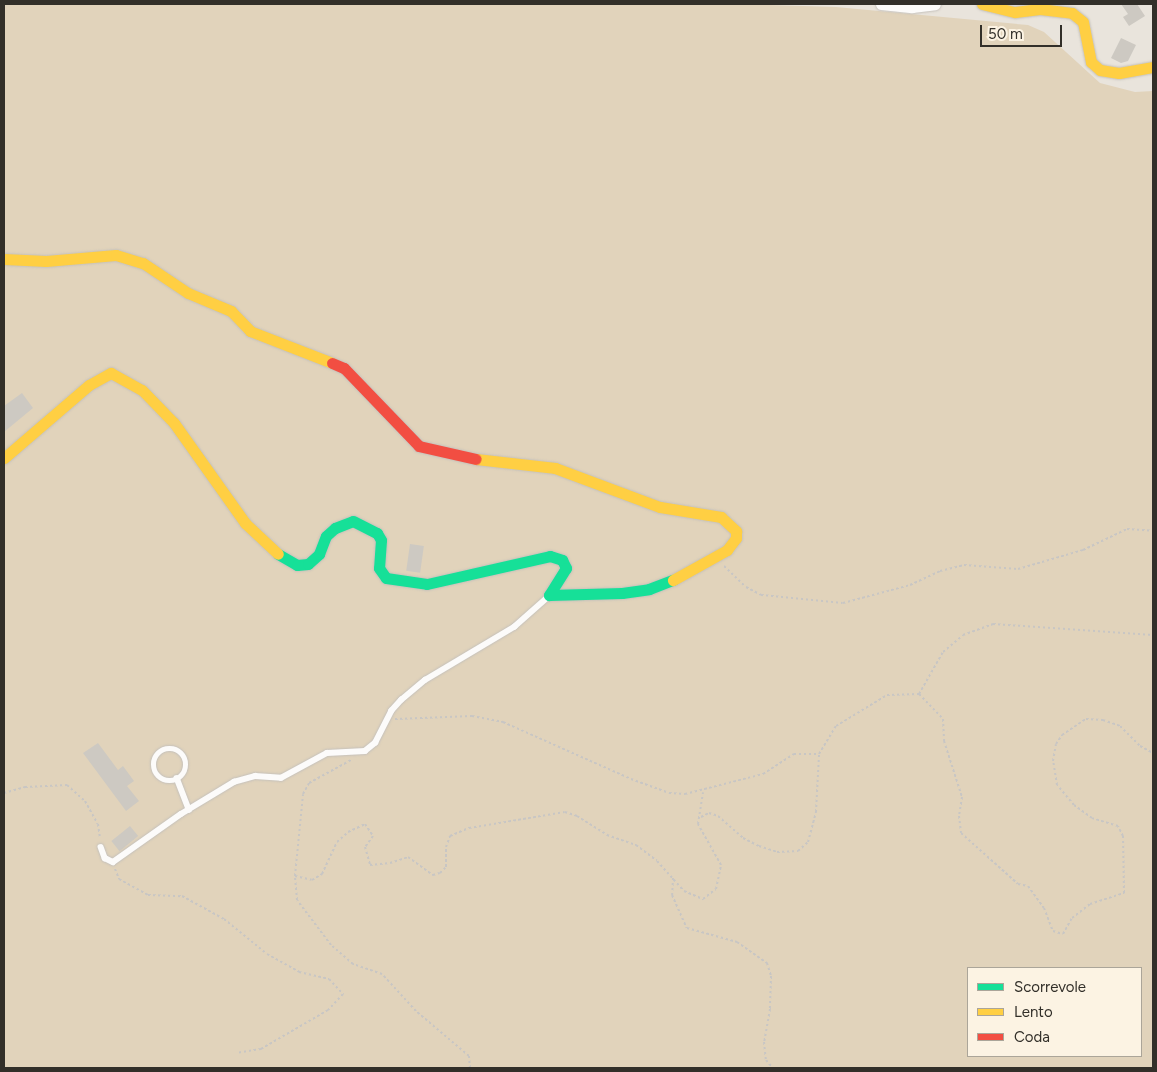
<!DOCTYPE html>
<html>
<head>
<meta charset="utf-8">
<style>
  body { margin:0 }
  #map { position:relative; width:1157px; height:1072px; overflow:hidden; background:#e9e4dc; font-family:Figtree,sans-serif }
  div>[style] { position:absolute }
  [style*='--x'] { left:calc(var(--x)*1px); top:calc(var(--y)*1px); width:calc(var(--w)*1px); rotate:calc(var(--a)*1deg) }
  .green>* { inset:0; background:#e1d3bb }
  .building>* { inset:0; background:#cdc9c2; transform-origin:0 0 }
  .path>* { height:2px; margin-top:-1px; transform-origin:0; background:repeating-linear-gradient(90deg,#c8c6c4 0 2.5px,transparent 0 5px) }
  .roads { filter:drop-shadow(0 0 1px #c5c1bb) drop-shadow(0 0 1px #c5c1bb) }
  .lane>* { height:5.5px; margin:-2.75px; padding:0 2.75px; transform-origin:2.75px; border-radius:2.75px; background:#fcfbfa }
  .lane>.ring { margin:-2.75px; padding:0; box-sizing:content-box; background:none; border:5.5px solid #fcfbfa; border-radius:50% }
  .street>* { height:11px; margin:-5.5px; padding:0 5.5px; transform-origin:5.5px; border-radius:5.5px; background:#fcfbfa }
  .fast>* { height:11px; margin:-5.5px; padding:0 5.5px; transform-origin:5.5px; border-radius:5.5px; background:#16e098 }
  .slow>* { height:11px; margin:-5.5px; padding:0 5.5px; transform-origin:5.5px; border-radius:5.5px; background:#ffcf43 }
  .jam>* { height:11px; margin:-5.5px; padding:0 5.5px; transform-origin:5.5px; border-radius:5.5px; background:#f24e42 }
  span { translate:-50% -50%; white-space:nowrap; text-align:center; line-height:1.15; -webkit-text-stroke:4px #fcf3e3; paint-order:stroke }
  .frame { position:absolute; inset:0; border:5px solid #322f29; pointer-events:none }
  .legend { position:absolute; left:967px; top:967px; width:175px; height:90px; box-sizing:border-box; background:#fcf3e3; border:1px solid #aba599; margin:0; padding:6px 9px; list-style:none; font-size:15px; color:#322f29 }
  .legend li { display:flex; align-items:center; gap:10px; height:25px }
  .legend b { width:25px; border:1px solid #aba599 }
  .scale { position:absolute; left:980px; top:25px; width:82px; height:22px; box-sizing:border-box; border:2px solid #322f29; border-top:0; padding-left:6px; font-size:15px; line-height:18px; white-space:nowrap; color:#322f29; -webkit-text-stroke:4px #fcf3e3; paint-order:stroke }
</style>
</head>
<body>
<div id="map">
  <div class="green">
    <i style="clip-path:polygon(evenodd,4px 4px,732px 4px,836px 7px,1028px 25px,1044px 32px,1100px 83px,1135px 92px,1153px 91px,1153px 1068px,4px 1068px,4px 4px,968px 968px,1141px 968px,1141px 1056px,968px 1056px,968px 968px)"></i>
  </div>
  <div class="building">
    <i style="clip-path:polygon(1121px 4px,1137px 4px,1145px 16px,1129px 26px,1123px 17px,1128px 14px)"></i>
    <i style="clip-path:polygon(1121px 38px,1136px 45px,1128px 61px,1121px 63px,1111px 58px)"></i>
    <i style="clip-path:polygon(22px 393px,33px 408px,4px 432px,4px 406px)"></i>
    <i style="left:410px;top:544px;width:14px;height:27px;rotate:8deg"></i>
    <i style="clip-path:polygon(98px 743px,118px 770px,123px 766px,134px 781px,127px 786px,139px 801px,126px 811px,83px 753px)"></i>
    <i style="left:130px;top:826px;width:13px;height:24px;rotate:51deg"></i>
  </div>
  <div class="path">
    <i style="--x:724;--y:566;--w:30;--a:44"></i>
    <i style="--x:746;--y:587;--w:17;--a:28"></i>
    <i style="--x:761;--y:595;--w:82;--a:5.6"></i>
    <i style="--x:843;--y:603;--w:69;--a:-15"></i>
    <i style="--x:910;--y:585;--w:33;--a:-25"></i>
    <i style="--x:940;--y:571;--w:25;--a:-14"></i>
    <i style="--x:964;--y:565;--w:54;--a:4.2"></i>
    <i style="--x:1018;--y:569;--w:68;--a:-16.3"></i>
    <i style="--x:1083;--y:550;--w:49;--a:-25.5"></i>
    <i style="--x:1127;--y:529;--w:26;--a:4"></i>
    <i style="--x:919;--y:694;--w:48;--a:-60.3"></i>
    <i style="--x:943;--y:652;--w:26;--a:-40"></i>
    <i style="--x:963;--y:635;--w:32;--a:-20"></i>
    <i style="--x:993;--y:624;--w:160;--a:3.9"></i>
    <i style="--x:395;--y:719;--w:77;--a:-2.2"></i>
    <i style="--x:472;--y:716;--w:32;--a:11"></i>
    <i style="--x:503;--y:722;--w:140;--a:24"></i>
    <i style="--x:631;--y:779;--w:40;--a:20.2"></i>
    <i style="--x:669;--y:793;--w:16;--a:4"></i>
    <i style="--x:685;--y:794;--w:81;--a:-14.4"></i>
    <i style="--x:763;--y:774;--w:37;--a:-33"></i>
    <i style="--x:794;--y:754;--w:25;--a:0"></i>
    <i style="--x:4;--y:793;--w:22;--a:-16"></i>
    <i style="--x:25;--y:787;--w:42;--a:-2.7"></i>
    <i style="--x:67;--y:785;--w:24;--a:42"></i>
    <i style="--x:85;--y:801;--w:26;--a:61"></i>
    <i style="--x:98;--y:824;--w:15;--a:82"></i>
    <i style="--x:701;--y:817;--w:9;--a:-27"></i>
    <i style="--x:709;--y:813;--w:9;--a:18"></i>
    <i style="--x:718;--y:816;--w:33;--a:41"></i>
    <i style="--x:743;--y:838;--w:18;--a:27"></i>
    <i style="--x:759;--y:846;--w:19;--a:18"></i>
    <i style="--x:777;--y:852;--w:21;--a:-3"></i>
    <i style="--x:798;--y:851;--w:13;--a:-42"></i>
    <i style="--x:808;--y:842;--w:31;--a:-75"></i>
    <i style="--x:816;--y:812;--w:58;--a:-87"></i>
    <i style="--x:819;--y:754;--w:33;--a:-59"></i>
    <i style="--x:836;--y:726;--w:60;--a:-31.3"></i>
    <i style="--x:887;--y:695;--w:32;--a:-2"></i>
    <i style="--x:919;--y:694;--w:35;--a:46"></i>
    <i style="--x:943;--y:719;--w:22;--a:87"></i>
    <i style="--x:944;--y:741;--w:59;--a:72.2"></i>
    <i style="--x:962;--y:797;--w:19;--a:99"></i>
    <i style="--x:959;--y:816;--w:17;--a:83"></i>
    <i style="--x:961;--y:833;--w:76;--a:41.8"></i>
    <i style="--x:1018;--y:884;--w:10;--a:11"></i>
    <i style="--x:1028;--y:886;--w:27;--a:54"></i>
    <i style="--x:1044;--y:908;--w:25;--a:69"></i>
    <i style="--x:1053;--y:931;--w:10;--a:17"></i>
    <i style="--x:1063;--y:934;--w:18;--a:-61"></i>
    <i style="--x:1072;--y:918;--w:23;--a:-38"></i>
    <i style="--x:1090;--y:904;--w:36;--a:-18"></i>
    <i style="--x:1124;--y:893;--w:57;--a:-91"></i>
    <i style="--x:1123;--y:836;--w:11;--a:-117"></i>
    <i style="--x:1118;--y:826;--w:27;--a:-163"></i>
    <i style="--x:1092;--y:818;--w:22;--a:-144"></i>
    <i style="--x:1074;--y:805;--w:26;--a:-130"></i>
    <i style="--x:1057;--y:785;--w:24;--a:-99"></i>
    <i style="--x:1053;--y:761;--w:17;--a:-80"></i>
    <i style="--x:1056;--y:744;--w:11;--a:-56"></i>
    <i style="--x:1062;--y:735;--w:29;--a:-34"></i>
    <i style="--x:1086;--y:719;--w:17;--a:3"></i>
    <i style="--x:1103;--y:720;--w:18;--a:19"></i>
    <i style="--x:1120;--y:726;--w:28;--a:45"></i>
    <i style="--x:1140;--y:746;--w:15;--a:28"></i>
    <i style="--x:115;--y:869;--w:11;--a:68"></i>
    <i style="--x:119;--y:879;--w:33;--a:29"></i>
    <i style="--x:148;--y:895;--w:34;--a:2"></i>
    <i style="--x:182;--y:896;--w:48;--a:28.7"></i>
    <i style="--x:224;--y:919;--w:55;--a:39.1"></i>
    <i style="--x:267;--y:954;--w:37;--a:29"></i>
    <i style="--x:299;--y:972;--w:31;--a:13"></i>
    <i style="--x:329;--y:979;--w:21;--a:47"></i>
    <i style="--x:343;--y:994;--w:22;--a:133"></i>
    <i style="--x:328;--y:1010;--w:78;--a:149.8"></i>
    <i style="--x:261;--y:1049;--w:24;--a:171"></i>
    <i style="--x:295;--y:876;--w:82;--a:-84.4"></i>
    <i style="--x:303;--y:794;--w:13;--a:-61"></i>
    <i style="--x:309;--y:783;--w:48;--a:-28.7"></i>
    <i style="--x:673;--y:878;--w:17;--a:93"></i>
    <i style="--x:672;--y:895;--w:36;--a:66"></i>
    <i style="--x:687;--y:928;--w:52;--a:15.6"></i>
    <i style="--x:737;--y:942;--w:37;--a:35"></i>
    <i style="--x:767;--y:963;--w:14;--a:73"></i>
    <i style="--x:771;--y:976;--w:33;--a:92"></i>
    <i style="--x:770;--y:1009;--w:34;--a:100"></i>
    <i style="--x:764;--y:1042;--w:18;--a:84"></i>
    <i style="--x:766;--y:1060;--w:11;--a:49"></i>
    <i style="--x:470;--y:1068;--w:12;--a:-95"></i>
    <i style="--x:469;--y:1056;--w:70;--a:-139.7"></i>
    <i style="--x:416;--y:1011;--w:50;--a:-132.6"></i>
    <i style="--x:382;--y:974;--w:31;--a:-161"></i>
    <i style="--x:353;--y:964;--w:29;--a:-139"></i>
    <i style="--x:331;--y:945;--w:56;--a:-127.1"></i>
    <i style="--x:297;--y:900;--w:24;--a:-95"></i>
    <i style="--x:295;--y:876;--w:17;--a:13"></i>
    <i style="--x:312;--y:880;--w:12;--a:-31"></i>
    <i style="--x:322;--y:874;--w:35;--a:-65"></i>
    <i style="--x:337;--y:842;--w:15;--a:-42"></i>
    <i style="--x:348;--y:832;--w:19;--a:-25"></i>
    <i style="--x:365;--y:824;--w:14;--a:56"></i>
    <i style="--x:373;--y:836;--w:14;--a:126"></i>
    <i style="--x:365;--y:847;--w:19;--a:74"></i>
    <i style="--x:370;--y:865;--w:20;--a:-6"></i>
    <i style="--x:390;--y:863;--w:19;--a:-18"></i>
    <i style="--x:408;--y:857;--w:31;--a:36"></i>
    <i style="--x:433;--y:875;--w:7;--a:-16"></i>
    <i style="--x:440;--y:873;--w:8;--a:-45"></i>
    <i style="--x:446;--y:867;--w:20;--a:-90"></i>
    <i style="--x:446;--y:847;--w:12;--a:-70"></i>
    <i style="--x:450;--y:836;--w:21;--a:-23"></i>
    <i style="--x:469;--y:828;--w:97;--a:-9.5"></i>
    <i style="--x:565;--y:812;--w:13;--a:18"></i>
    <i style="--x:577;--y:816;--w:36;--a:32"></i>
    <i style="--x:607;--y:835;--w:31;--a:19"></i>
    <i style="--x:636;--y:845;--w:26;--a:37"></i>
    <i style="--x:657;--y:861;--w:40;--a:48"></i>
    <i style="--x:684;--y:891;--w:21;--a:23"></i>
    <i style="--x:703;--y:899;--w:16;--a:-38"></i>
    <i style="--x:716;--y:889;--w:25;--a:-78"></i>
    <i style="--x:721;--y:865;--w:47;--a:-119.3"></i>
    <i style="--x:698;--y:824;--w:32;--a:-81"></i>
  </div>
  <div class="roads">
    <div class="lane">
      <i class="ring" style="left:154px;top:749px;width:26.5px;height:26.5px"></i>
      <i style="--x:177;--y:778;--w:34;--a:69"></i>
      <i style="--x:101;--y:847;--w:12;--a:70"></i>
      <i style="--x:105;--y:858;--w:9;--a:27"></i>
      <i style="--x:113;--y:862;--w:83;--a:-35.2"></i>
      <i style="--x:181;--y:814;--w:62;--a:-31.1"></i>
      <i style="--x:234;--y:782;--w:22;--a:-16"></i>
      <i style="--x:255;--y:776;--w:26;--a:4"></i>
      <i style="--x:281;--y:778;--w:52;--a:-28.5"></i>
      <i style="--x:327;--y:753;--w:38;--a:-3"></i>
      <i style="--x:365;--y:751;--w:13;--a:-39"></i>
      <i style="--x:375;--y:743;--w:36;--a:-63"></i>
      <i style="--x:391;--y:711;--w:15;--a:-48"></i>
      <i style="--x:401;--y:700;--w:31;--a:-40"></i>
      <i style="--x:425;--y:680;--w:104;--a:-30.8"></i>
      <i style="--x:514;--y:627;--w:47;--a:-41.5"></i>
    </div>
    <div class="street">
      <i style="--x:881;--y:4;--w:31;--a:6"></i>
      <i style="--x:912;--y:7;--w:23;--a:-7"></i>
    </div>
    <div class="fast">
      <i style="--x:278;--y:554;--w:22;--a:30"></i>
      <i style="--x:297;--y:565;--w:11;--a:-5"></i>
      <i style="--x:308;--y:564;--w:15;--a:-42"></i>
      <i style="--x:319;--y:554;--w:19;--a:-69"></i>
      <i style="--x:326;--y:536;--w:12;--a:-42"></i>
      <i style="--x:335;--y:528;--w:19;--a:-21"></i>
      <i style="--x:353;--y:521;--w:27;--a:27"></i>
      <i style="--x:377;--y:533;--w:8;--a:60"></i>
      <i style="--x:381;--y:540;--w:28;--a:94"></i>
      <i style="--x:379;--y:568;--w:12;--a:55"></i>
      <i style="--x:386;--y:578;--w:41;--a:8.3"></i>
      <i style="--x:427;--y:584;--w:126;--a:-12.8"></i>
      <i style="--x:550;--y:556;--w:13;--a:18"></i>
      <i style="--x:562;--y:560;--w:9;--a:63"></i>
      <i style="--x:566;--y:568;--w:32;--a:122"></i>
      <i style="--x:549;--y:595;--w:73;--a:-1.6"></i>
      <i style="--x:622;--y:593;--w:27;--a:-8"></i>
      <i style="--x:649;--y:589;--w:26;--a:-21"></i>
    </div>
    <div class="slow">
      <i style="--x:982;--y:4;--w:34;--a:14"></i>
      <i style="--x:1015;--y:12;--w:25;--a:-7"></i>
      <i style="--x:1040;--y:9;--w:32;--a:7"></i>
      <i style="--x:1072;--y:13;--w:14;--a:39"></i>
      <i style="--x:1083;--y:22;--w:41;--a:78.7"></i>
      <i style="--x:1091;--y:62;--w:12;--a:42"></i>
      <i style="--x:1100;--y:70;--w:19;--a:9"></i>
      <i style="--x:1119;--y:73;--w:35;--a:-10"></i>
      <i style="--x:4;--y:259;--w:42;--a:2.7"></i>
      <i style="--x:46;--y:261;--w:70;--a:-4.9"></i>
      <i style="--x:116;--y:255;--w:28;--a:17"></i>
      <i style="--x:143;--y:263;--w:54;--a:33.7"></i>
      <i style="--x:188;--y:293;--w:47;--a:22.7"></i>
      <i style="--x:231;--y:311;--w:28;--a:46"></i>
      <i style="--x:250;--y:331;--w:88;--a:21.3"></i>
      <i style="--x:4;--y:458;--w:112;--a:-40.7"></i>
      <i style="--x:89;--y:385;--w:25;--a:-29"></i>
      <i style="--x:111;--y:373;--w:35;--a:29"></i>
      <i style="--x:142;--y:390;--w:46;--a:45.9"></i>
      <i style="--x:174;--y:423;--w:123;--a:54.6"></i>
      <i style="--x:245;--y:523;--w:45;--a:43.2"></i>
      <i style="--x:476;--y:459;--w:80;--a:6.5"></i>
      <i style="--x:555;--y:468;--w:112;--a:20.4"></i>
      <i style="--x:660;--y:507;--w:62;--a:9.3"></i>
      <i style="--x:721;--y:517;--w:21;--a:43"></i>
      <i style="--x:736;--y:531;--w:7;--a:90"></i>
      <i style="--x:736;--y:538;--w:15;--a:127"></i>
      <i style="--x:727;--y:550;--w:62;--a:150.9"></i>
    </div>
    <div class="jam">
      <i style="--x:332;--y:363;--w:13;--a:23"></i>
      <i style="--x:344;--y:368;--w:108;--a:46.1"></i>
      <i style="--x:419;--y:446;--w:58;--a:12.8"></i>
    </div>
  </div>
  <div class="frame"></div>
  <ul class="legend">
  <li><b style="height:6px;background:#16e098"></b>Scorrevole</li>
  <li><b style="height:6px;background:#ffcf43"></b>Lento</li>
  <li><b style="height:6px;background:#f24e42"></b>Coda</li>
  </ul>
  <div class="scale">50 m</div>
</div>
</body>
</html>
